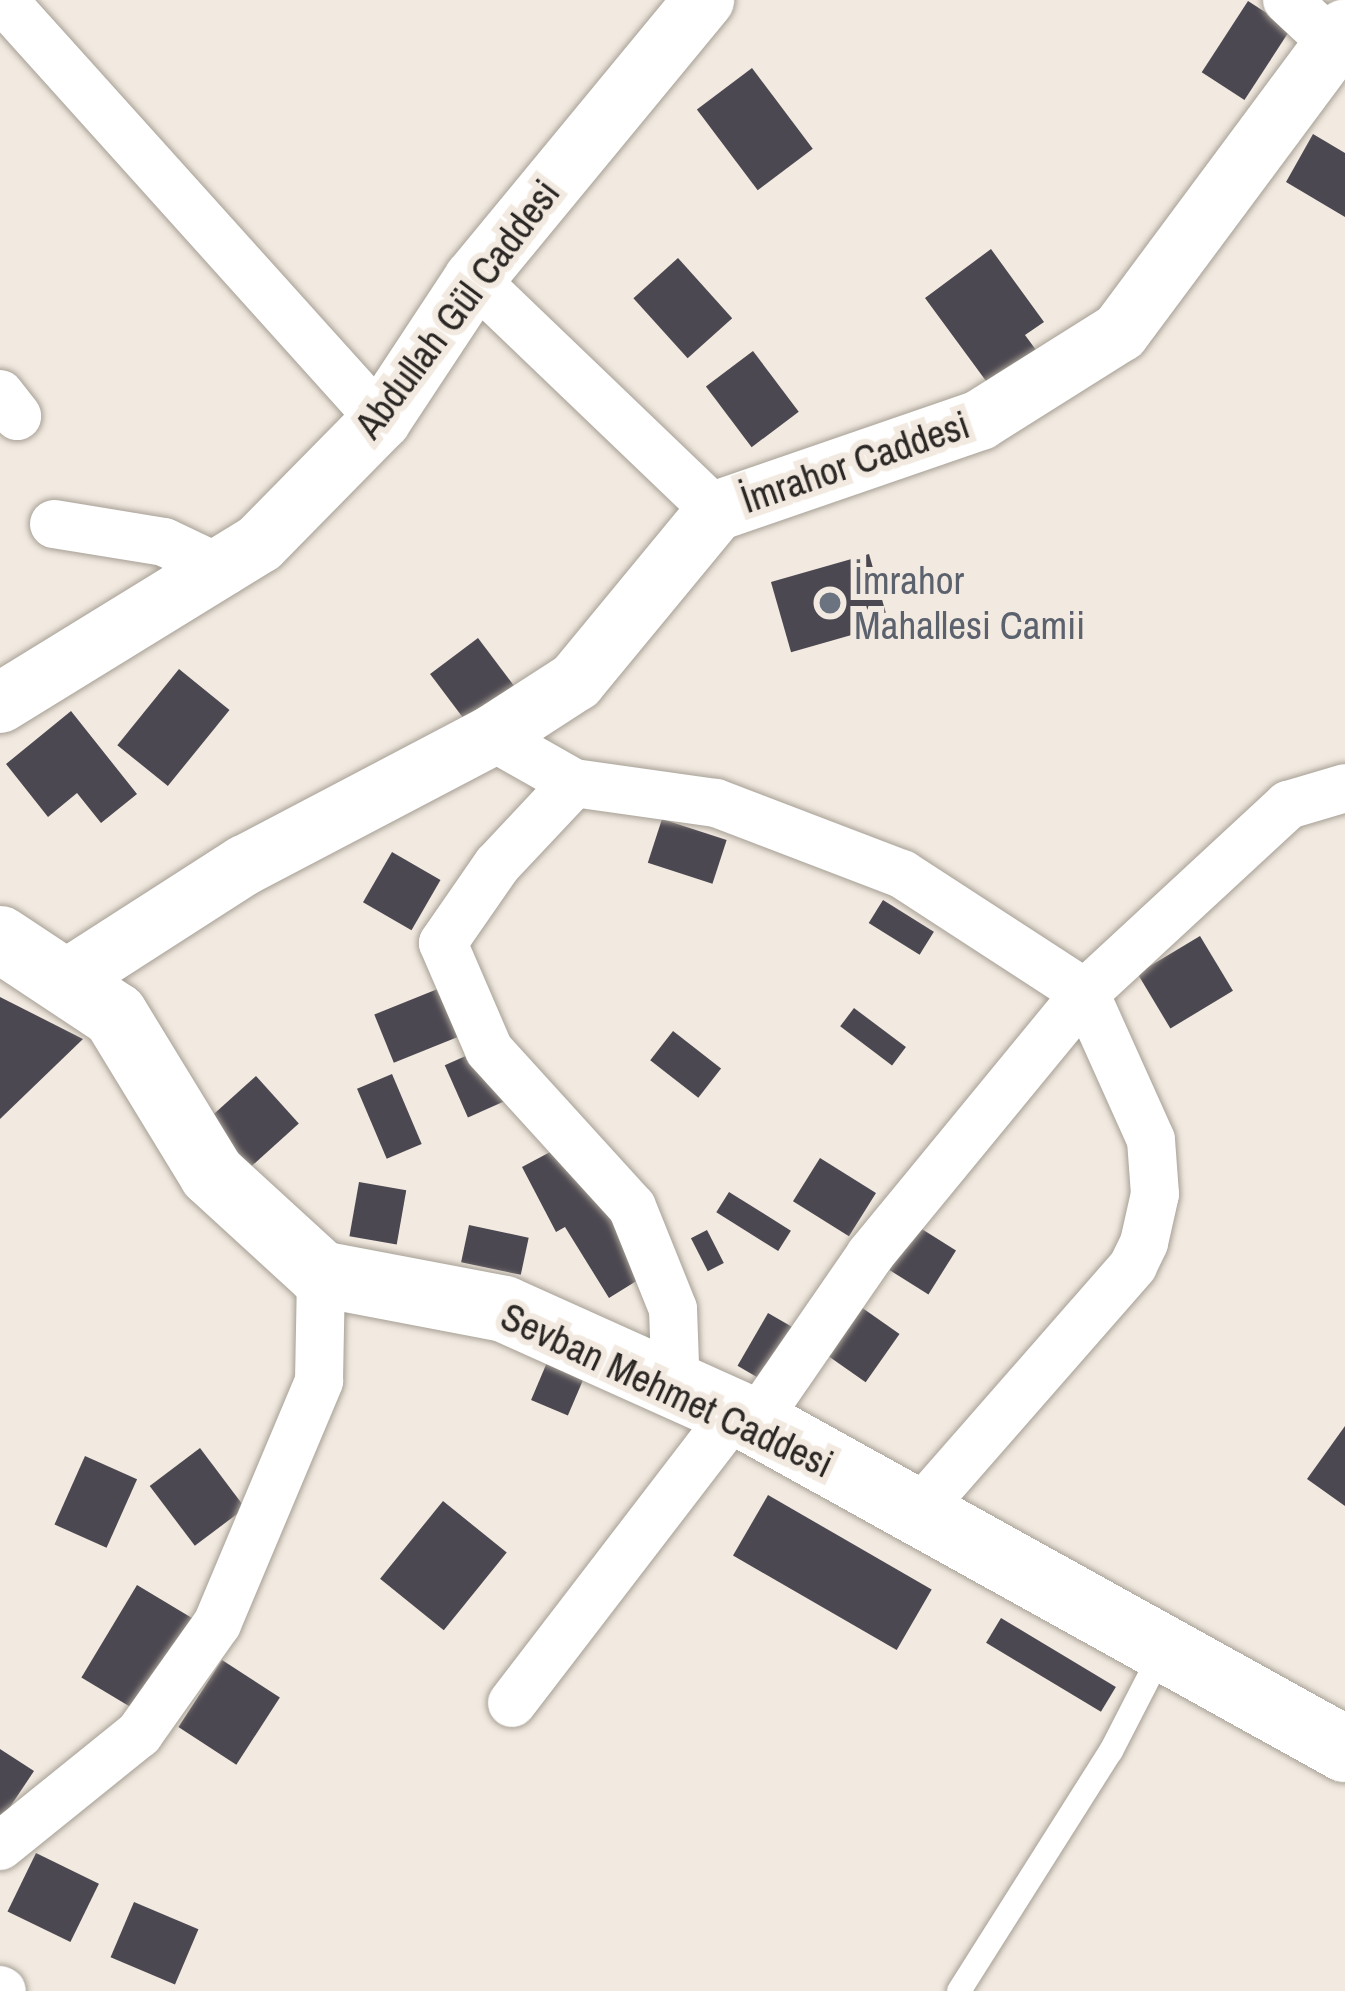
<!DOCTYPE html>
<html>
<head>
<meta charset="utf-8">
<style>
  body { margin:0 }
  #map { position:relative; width:1345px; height:1991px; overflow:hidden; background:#f2eae0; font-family:"Archivo Narrow",sans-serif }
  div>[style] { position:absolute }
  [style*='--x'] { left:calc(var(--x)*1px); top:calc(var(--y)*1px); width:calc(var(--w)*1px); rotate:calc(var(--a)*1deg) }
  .building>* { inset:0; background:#4c4851; transform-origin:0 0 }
  .roads { filter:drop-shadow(0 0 3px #a69f95) drop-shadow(0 0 3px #a69f95) }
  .service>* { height:24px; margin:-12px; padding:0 12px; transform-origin:12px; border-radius:12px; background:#fff }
  .minor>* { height:48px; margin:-24px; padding:0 24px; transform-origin:24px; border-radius:24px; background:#fff }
  .tertiary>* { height:60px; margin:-30px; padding:0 30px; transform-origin:30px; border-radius:30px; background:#fff }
  .secondary>* { height:66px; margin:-33px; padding:0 33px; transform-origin:33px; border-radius:33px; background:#fff }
  .dots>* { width:33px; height:33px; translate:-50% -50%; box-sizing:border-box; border:6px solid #f2eae0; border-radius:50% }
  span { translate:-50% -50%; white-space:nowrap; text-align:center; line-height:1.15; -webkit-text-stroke:12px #f2eae0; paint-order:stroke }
  .street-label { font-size:39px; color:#2b2724 }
  .worship-label { font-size:39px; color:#5b616d }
  .left { translate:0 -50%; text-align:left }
</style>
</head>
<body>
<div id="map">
  <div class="building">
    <i style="left:1248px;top:1px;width:51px;height:85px;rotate:33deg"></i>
    <i style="left:752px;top:68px;width:101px;height:69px;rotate:53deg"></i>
    <i style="clip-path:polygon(1313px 134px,1345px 153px,1345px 217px,1286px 182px)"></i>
    <i style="clip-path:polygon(991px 249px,1044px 322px,1025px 335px,1036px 350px,989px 385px,925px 298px)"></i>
    <i style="left:678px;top:258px;width:81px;height:60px;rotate:48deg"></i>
    <i style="left:753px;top:351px;width:76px;height:59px;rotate:53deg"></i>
    <i style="left:869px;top:554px;width:73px;height:102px;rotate:74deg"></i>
    <i style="left:478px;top:638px;width:61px;height:60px;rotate:53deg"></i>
    <i style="left:179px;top:669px;width:65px;height:98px;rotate:39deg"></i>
    <i style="clip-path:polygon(71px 711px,137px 794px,101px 823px,77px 793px,48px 817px,6px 764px)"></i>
    <i style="left:662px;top:819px;width:68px;height:46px;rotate:18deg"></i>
    <i style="left:392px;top:852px;width:56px;height:58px;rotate:30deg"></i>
    <i style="left:883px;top:900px;width:60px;height:27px;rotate:32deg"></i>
    <i style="left:1200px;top:936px;width:64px;height:73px;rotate:59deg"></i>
    <i style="left:455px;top:982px;width:52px;height:87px;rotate:68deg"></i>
    <i style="clip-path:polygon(0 997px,83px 1039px,0 1119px)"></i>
    <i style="left:854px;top:1008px;width:65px;height:23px;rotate:37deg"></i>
    <i style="left:673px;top:1031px;width:61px;height:37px;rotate:38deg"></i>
    <i style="left:495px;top:1043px;width:57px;height:55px;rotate:66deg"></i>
    <i style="left:392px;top:1074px;width:76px;height:38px;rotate:67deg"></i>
    <i style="left:256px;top:1076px;width:64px;height:66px;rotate:48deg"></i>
    <i style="clip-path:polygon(567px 1143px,646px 1275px,609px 1298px,565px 1227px,556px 1232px,522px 1167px)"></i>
    <i style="left:820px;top:1158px;width:66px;height:51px;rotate:32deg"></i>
    <i style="left:359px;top:1182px;width:48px;height:55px;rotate:10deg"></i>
    <i style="left:729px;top:1192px;width:73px;height:24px;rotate:32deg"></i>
    <i style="left:469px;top:1225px;width:61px;height:38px;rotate:12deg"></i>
    <i style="left:917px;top:1226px;width:46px;height:52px;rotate:32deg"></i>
    <i style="left:707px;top:1230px;width:37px;height:18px;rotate:63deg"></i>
    <i style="left:861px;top:1307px;width:47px;height:59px;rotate:35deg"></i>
    <i style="left:768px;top:1313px;width:56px;height:61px;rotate:30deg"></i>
    <i style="left:551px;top:1353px;width:40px;height:51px;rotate:23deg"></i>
    <i style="clip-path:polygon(1345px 1426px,1345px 1506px,1307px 1479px)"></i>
    <i style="left:200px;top:1448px;width:75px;height:63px;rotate:53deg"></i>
    <i style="left:85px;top:1456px;width:57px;height:75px;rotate:24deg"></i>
    <i style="left:768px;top:1495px;width:189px;height:70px;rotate:30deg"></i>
    <i style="left:443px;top:1501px;width:82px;height:100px;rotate:39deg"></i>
    <i style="left:137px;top:1585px;width:68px;height:108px;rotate:31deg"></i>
    <i style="left:1001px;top:1618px;width:134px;height:29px;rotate:31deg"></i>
    <i style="left:222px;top:1660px;width:69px;height:80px;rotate:33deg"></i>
    <i style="clip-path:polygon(0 1749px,34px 1771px,0 1822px)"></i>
    <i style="left:36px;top:1853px;width:70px;height:65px;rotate:26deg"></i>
    <i style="left:134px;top:1902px;width:70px;height:60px;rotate:23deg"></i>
  </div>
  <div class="roads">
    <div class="service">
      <i style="--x:959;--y:1991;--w:284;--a:-57.7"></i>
      <i style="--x:1111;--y:1751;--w:116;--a:-62.8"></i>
    </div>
    <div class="minor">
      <i style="--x:3;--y:0;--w:565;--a:48.01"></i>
      <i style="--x:1287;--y:0;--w:63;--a:43.1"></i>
      <i style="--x:474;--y:279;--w:335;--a:43.8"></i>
      <i style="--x:0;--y:394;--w:28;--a:52"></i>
      <i style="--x:54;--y:524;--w:111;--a:9.3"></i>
      <i style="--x:164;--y:542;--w:68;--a:25.4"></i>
      <i style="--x:491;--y:736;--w:95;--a:29.5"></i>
      <i style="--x:574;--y:783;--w:143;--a:8"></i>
      <i style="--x:716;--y:803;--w:199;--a:20.9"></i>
      <i style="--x:902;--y:874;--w:218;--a:33"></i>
      <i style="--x:1085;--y:993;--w:161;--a:65.8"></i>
      <i style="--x:1151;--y:1140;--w:54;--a:85.8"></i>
      <i style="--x:1155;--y:1194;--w:50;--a:102.7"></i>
      <i style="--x:1144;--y:1243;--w:25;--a:116"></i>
      <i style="--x:1133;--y:1266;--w:327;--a:131.2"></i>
      <i style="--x:574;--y:783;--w:112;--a:133.2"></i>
      <i style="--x:497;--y:865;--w:95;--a:124.7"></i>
      <i style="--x:443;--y:943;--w:116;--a:66.7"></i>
      <i style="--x:489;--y:1050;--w:212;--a:47.7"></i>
      <i style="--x:632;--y:1207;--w:110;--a:68.1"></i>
      <i style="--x:673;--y:1309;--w:80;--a:87.9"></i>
      <i style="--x:755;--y:1422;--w:203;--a:-55.4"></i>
      <i style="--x:870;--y:1255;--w:339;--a:-50.6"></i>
      <i style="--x:1085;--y:993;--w:277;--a:-42.8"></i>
      <i style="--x:1288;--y:805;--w:59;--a:-16.6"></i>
      <i style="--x:512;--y:1703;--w:363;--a:-52.5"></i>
      <i style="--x:0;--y:1846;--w:179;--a:-38.9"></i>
      <i style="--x:139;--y:1734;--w:135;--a:-54.7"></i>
      <i style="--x:217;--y:1624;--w:264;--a:-67.2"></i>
      <i style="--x:319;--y:1381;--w:107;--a:-88.9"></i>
      <i style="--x:0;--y:1990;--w:2;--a:27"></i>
    </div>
    <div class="tertiary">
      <i style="--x:0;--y:703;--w:305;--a:-31.6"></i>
      <i style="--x:260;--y:543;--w:173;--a:-45.5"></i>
      <i style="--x:381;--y:420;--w:169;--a:-56.6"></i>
      <i style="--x:474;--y:279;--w:362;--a:-50.5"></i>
      <i style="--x:64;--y:981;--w:215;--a:-32.7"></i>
      <i style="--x:245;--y:865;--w:278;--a:-27.7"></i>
      <i style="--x:491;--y:736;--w:101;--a:-32.9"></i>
      <i style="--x:576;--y:681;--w:220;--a:-50.5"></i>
      <i style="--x:716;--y:511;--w:279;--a:-19"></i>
      <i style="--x:980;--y:420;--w:165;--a:-32.2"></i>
      <i style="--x:1120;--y:332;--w:377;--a:-53.4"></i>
    </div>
    <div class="secondary">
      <i style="--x:0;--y:939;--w:138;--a:33.5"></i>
      <i style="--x:115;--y:1015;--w:186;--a:58.6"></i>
      <i style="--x:212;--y:1174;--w:148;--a:42.5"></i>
      <i style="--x:321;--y:1274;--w:186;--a:10.8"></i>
      <i style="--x:504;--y:1309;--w:275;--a:24.2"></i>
      <i style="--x:755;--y:1422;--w:675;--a:29"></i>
    </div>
  </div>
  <div class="dots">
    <i style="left:830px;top:603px;background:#6b7280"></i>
  </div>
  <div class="street-label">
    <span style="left:457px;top:309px;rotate:-53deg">Abdullah Gül Caddesi</span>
    <span style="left:855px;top:462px;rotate:-19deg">İmrahor Caddesi</span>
    <span style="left:667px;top:1390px;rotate:25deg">Sevban Mehmet Caddesi</span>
  </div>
  <div class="worship-label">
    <span class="left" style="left:854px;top:603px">İmrahor<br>Mahallesi Camii</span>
  </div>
</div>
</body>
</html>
